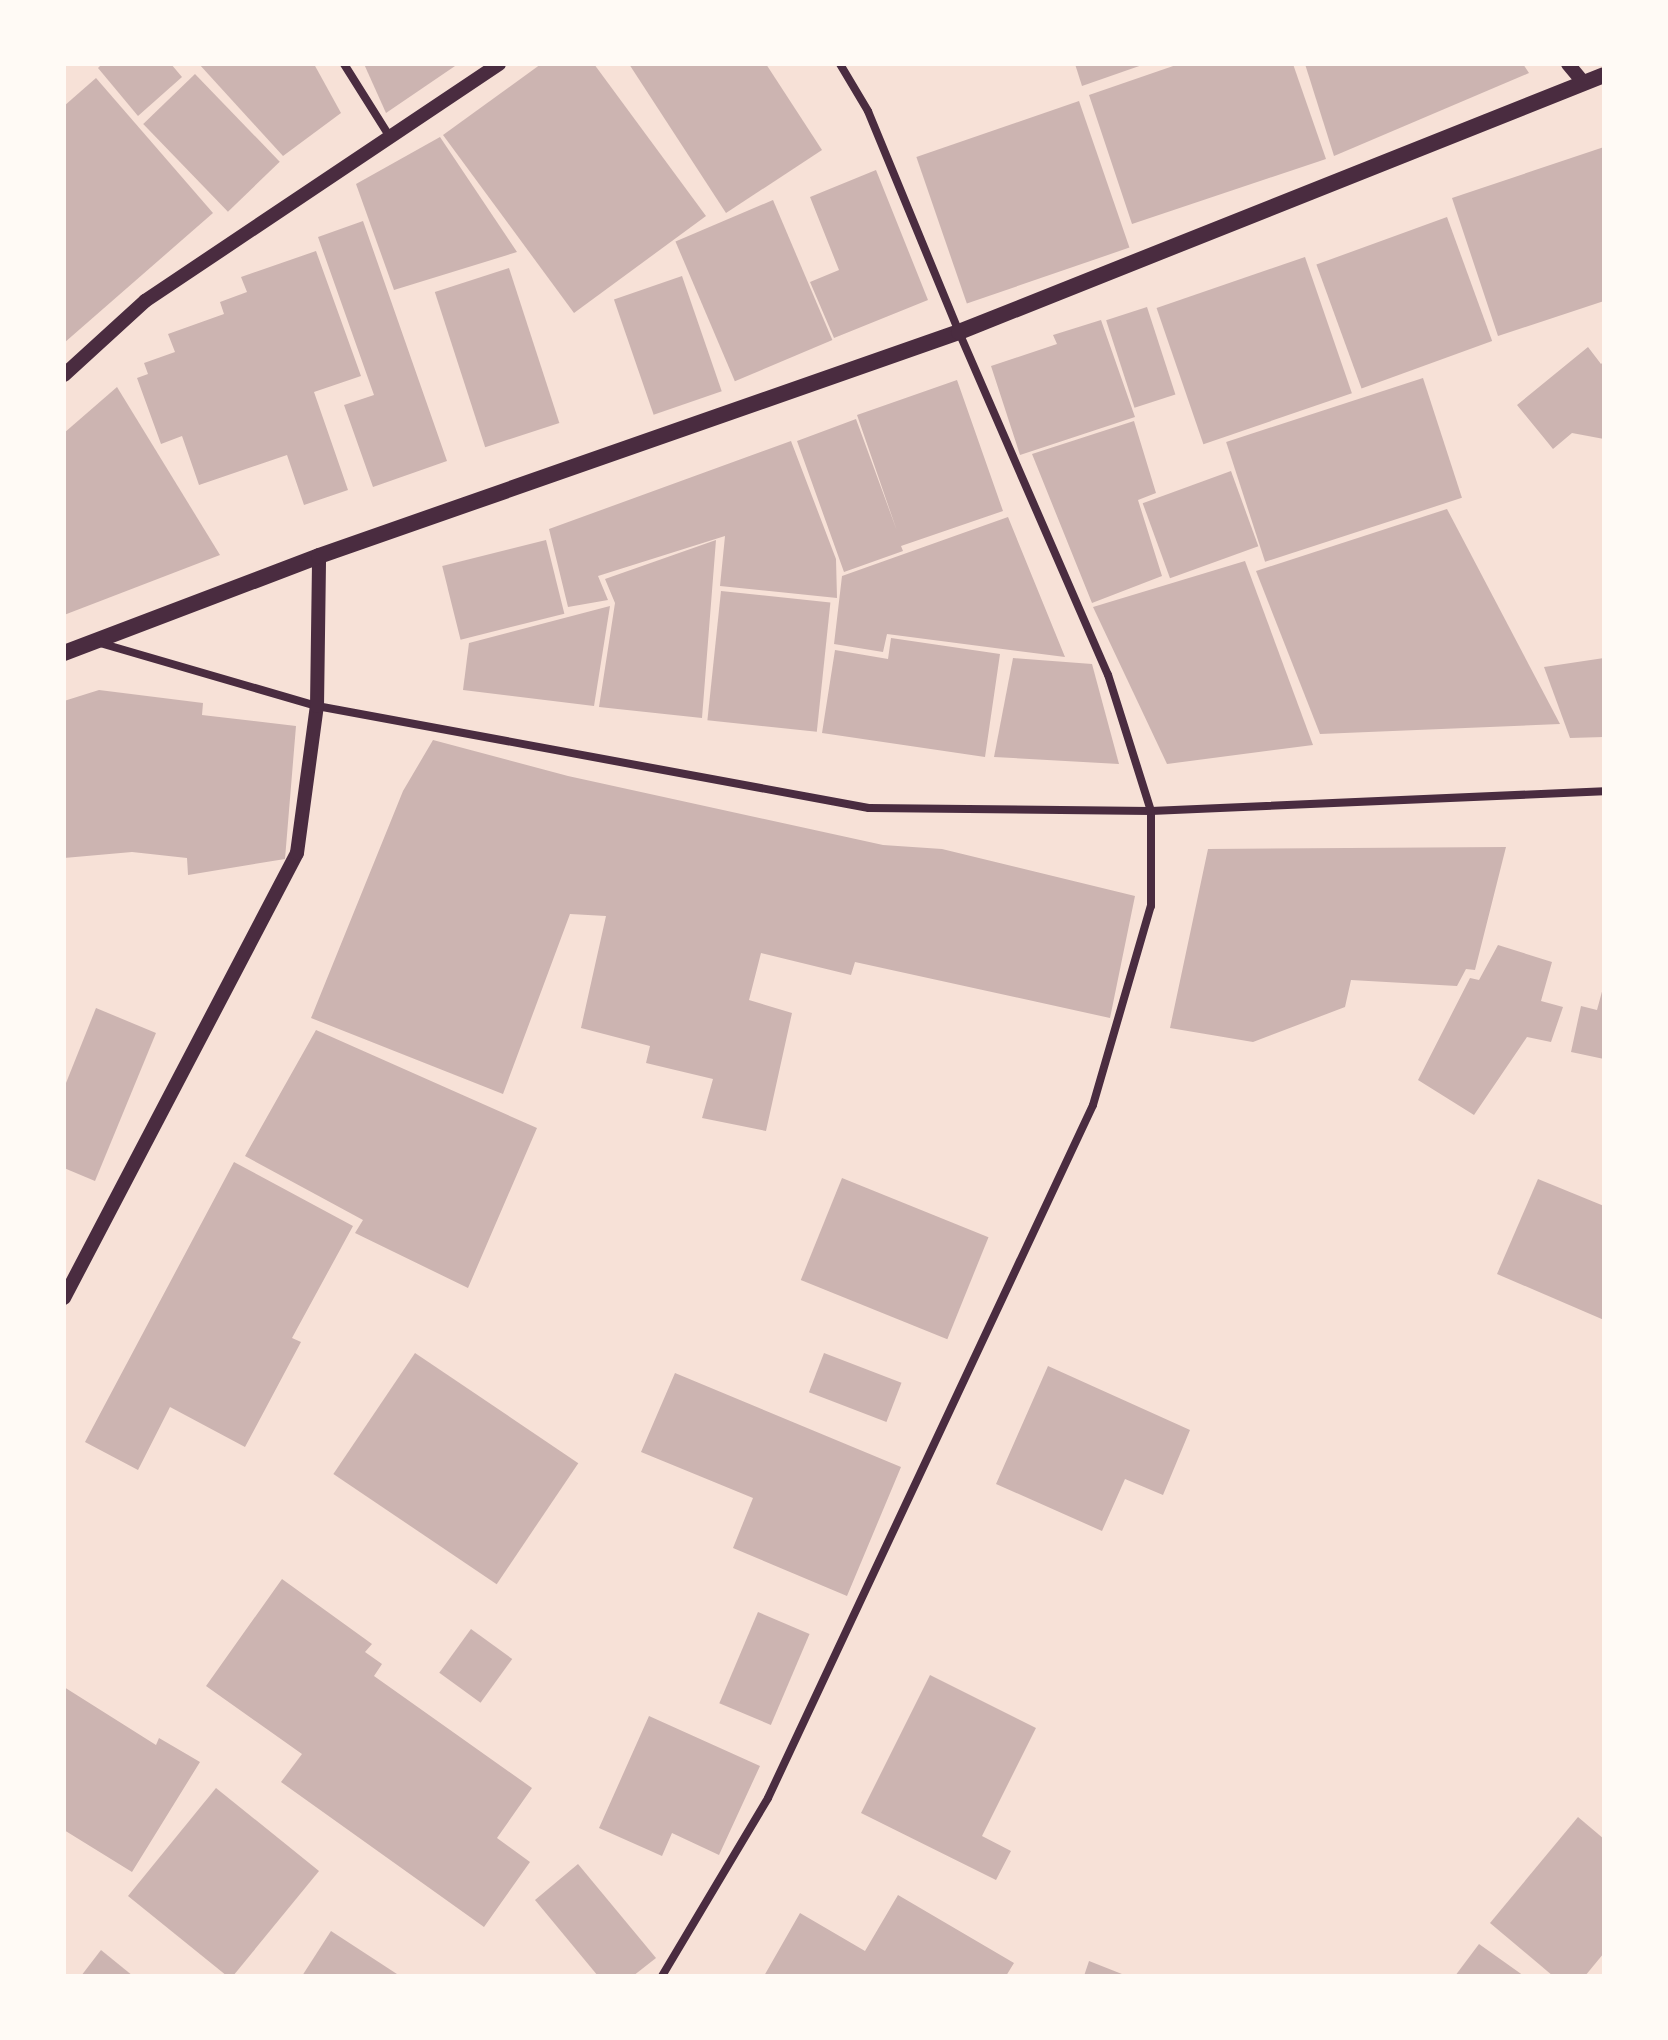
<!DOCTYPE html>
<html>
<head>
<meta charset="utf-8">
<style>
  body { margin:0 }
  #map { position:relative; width:1668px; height:2040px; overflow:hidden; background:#f7e1d7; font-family:Poppins,sans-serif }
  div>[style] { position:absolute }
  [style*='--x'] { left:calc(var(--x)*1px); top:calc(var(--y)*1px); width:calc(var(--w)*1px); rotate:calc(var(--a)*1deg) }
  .building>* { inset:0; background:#ccb4b1; transform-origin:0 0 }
  .minor>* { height:8px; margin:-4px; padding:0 4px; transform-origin:4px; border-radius:4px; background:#4a2c40 }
  .tertiary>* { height:14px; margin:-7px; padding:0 7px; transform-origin:7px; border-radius:7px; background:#4a2c40 }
  .secondary>* { height:16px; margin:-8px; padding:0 8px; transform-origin:8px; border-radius:8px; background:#4a2c40 }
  span { translate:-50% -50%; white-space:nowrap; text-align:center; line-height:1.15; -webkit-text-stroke:6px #fffaf5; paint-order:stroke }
  .frame { position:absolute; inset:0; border:66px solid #fffaf5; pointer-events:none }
</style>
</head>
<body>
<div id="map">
  <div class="building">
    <i style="clip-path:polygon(102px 64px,171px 64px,182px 77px,138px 116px,98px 68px)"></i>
    <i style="clip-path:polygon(199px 64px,314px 64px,341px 113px,283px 156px)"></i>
    <i style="clip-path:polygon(364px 64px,458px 64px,386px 113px)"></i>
    <i style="clip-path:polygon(541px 64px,594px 64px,706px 216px,574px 313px,443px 135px)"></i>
    <i style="clip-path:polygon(629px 64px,766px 64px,822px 150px,726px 213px)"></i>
    <i style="clip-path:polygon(1075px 64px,1145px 64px,1082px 86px)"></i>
    <i style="clip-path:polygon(1179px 64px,1293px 64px,1326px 159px,1132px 224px,1089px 95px)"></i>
    <i style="clip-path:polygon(1305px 64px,1523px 64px,1529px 73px,1334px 156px)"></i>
    <i style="left:195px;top:74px;width:122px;height:72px;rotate:46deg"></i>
    <i style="clip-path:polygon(96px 78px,213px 213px,64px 343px,64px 106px)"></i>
    <i style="left:1079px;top:101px;width:155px;height:172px;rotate:71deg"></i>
    <i style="clip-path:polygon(440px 137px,517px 252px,394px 290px,356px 184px)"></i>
    <i style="clip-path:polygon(1604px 147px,1604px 301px,1498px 336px,1452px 198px)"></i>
    <i style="clip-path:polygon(876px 170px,928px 300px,834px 338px,810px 282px,839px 270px,810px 197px)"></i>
    <i style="left:773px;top:200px;width:152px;height:106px;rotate:67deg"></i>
    <i style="left:1447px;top:217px;width:132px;height:139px;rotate:70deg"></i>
    <i style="clip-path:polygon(363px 221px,447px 461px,373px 487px,344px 405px,374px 395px,318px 237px)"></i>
    <i style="clip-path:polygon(316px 251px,361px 376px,314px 392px,348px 490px,304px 505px,287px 455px,199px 485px,182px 436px,161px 444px,137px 378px,148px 374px,144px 363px,175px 352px,168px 334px,224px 314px,220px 302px,247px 292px,241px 277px)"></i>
    <i style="left:1305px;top:257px;width:144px;height:157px;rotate:71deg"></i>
    <i style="left:509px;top:268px;width:163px;height:78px;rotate:72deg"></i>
    <i style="left:682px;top:276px;width:122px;height:72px;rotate:71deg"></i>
    <i style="left:1147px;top:307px;width:92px;height:43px;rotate:72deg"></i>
    <i style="clip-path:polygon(1101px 320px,1135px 417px,1020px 455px,991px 366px,1057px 344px,1053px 335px)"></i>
    <i style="clip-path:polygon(1588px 347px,1601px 364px,1604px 361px,1604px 439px,1572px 433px,1553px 449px,1517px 405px)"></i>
    <i style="left:1423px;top:378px;width:126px;height:207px;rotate:72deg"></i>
    <i style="clip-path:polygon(957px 380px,1003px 511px,901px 546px,903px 551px,844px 572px,797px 441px,856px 419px,897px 531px,857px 415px)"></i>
    <i style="clip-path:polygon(117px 387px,220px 555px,64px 615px,64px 433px)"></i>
    <i style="clip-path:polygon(1134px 421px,1156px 493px,1138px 500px,1162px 576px,1092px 603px,1032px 454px)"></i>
    <i style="clip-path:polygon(791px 441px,836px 559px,837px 598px,720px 586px,725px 536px,598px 576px,608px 600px,568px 607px,549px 529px)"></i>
    <i style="left:1231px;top:471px;width:80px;height:94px;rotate:70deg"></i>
    <i style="clip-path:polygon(1447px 509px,1560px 724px,1320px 734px,1256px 571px)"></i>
    <i style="clip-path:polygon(1008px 517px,1065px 657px,887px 634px,883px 652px,834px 644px,842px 576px)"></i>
    <i style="left:546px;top:540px;width:76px;height:107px;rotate:76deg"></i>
    <i style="clip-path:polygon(716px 540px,702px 718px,599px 707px,615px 603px,605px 579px)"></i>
    <i style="clip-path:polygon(1245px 561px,1313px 745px,1167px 764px,1093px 607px)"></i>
    <i style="left:721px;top:591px;width:110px;height:130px;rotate:6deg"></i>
    <i style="clip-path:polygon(610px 606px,594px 706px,463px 690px,469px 643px)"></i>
    <i style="clip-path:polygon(891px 638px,1000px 654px,985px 757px,822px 733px,835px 650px,888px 659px)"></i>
    <i style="clip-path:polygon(1013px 658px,1092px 664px,1119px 764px,994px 757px)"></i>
    <i style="clip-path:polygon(1604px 658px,1604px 737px,1570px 738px,1544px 667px)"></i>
    <i style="clip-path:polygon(99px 690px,203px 703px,202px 715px,296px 726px,285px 859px,188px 875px,187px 858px,132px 852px,64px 858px,64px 701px)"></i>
    <i style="clip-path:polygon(433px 740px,568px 776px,883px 845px,942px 849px,1135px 896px,1110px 1018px,855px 962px,851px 975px,761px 953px,749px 1000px,792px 1013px,766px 1131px,702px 1118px,713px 1079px,646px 1063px,650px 1046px,581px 1028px,606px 916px,570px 914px,503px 1094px,311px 1018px,403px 791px)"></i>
    <i style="clip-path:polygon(1506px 847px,1475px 970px,1466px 969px,1457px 986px,1351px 980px,1345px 1007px,1253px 1042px,1170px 1028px,1208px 849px)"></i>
    <i style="clip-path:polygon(1498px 945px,1552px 962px,1541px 1001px,1563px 1007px,1551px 1042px,1527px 1037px,1474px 1115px,1418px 1080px,1470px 978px,1479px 980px)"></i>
    <i style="clip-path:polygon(1604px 984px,1604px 1059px,1571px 1052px,1581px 1006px,1597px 1010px)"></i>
    <i style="clip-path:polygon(96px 1008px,156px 1033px,95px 1181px,64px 1168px,64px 1088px)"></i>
    <i style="clip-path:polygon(316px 1030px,537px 1128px,468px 1288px,355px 1233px,363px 1220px,245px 1156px)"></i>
    <i style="clip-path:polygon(234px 1162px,353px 1226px,292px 1338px,301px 1342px,245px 1447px,170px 1407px,138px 1470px,85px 1442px)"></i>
    <i style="left:842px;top:1178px;width:158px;height:110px;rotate:22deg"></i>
    <i style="clip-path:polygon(1538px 1179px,1604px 1206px,1604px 1320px,1497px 1274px)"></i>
    <i style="left:415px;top:1353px;width:197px;height:146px;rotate:34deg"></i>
    <i style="left:824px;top:1353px;width:83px;height:42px;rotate:21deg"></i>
    <i style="clip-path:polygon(1048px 1366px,1190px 1430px,1163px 1495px,1125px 1479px,1102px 1531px,996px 1484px)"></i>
    <i style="clip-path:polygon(675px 1373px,901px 1467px,847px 1596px,733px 1548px,753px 1498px,641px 1452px)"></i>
    <i style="clip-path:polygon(282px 1579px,372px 1644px,365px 1652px,382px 1664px,374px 1676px,532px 1788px,497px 1838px,530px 1862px,484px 1927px,281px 1782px,302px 1754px,206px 1686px)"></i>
    <i style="left:758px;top:1612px;width:56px;height:99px;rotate:23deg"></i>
    <i style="left:471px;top:1629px;width:51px;height:54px;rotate:36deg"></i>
    <i style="clip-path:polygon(930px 1675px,1036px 1728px,982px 1836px,1011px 1851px,996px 1880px,861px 1813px)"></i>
    <i style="clip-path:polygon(64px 1687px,156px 1745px,159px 1738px,200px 1762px,132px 1872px,64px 1830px)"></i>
    <i style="clip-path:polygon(649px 1716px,760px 1766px,719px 1855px,672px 1833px,662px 1856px,599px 1828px)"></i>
    <i style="clip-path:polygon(216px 1788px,319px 1871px,233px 1976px,227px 1976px,128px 1896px)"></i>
    <i style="clip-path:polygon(1578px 1817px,1604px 1839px,1604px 1953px,1585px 1976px,1553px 1976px,1490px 1923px)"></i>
    <i style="clip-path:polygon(578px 1864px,656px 1958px,633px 1976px,598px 1976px,535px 1900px)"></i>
    <i style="clip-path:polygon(898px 1895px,1014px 1963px,1006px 1976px,764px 1976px,800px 1913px,865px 1951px)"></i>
    <i style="clip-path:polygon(331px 1931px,400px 1976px,302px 1976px)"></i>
    <i style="clip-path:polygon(1479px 1944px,1524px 1976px,1455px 1976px)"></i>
    <i style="clip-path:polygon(101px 1950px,133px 1976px,81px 1976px)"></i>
    <i style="clip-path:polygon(1089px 1961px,1127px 1976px,1084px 1976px)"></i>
  </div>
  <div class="minor">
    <i style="--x:344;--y:64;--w:86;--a:57.8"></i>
    <i style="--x:100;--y:643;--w:226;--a:16.2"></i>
    <i style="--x:317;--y:706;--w:561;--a:10.47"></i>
    <i style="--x:869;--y:808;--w:282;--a:0.6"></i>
    <i style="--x:1151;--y:811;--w:453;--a:-2.5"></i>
    <i style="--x:662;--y:1976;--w:207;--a:-59.2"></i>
    <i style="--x:768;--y:1798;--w:765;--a:-64.87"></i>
    <i style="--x:1093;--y:1105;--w:207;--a:-73.8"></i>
    <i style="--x:1151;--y:906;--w:95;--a:-90"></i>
    <i style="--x:1151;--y:811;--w:143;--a:-107.5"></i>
    <i style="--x:1108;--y:675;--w:374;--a:-113.5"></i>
    <i style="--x:959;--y:332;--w:239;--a:-112.4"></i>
    <i style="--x:868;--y:111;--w:55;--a:-120.8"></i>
  </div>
  <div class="tertiary">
    <i style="--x:1568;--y:64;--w:25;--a:50"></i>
    <i style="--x:64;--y:375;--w:110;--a:-42.4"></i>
    <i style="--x:145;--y:301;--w:426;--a:-33.8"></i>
    <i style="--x:64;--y:1298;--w:502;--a:-62.36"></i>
    <i style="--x:297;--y:853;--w:148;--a:-82.3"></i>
    <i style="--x:317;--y:706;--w:150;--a:-89.2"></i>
  </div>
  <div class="secondary">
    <i style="--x:64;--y:653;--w:273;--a:-20.8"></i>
    <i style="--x:319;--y:556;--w:678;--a:-19.29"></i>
    <i style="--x:959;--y:332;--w:694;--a:-21.72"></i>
  </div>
  <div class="frame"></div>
</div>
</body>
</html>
